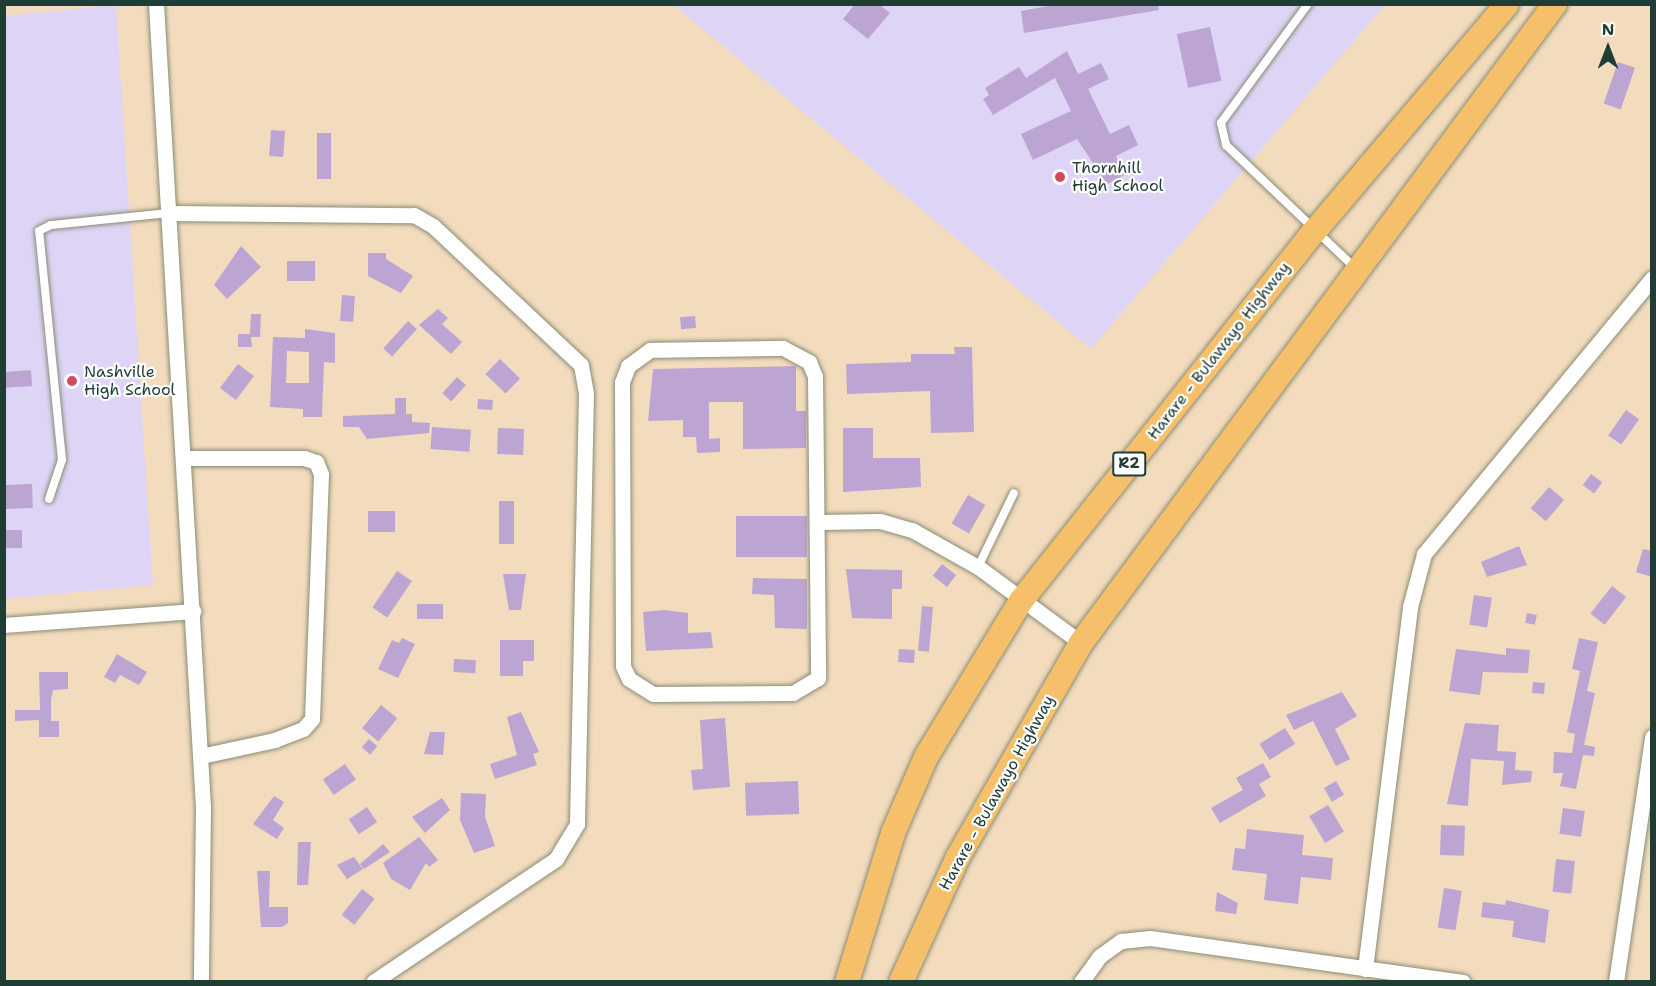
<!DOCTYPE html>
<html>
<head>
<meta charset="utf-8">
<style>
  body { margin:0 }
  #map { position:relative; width:1656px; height:986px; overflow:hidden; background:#f3dcbd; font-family:"Shantell Sans",sans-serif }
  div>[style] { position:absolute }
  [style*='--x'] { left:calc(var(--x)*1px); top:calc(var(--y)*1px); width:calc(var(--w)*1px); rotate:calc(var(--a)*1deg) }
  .built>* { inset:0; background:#ded5f6 }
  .building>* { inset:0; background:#bca5d2; transform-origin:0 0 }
  .roads { filter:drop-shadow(0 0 2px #898c78) drop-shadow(0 0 2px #898c78) }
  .service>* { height:8px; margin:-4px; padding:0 4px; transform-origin:4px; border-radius:4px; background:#fff }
  .minor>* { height:15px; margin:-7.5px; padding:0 7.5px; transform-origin:7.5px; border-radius:7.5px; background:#fff }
  .trunk>* { height:24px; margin:-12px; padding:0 12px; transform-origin:12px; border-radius:12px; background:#f6c06b }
  .dots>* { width:16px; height:16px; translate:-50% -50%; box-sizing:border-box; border:3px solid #fff; border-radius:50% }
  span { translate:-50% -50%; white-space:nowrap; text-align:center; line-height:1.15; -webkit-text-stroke:4.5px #fff; paint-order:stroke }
  .shield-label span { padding:2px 4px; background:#fff; border:2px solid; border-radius:4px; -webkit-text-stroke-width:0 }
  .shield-label { font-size:15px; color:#1f3d34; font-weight:700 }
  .poi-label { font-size:16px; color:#1f3d34 }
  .left { translate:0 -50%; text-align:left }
  .street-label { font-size:16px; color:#1f3d34 }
  .frame { position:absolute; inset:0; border:6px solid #1f3d34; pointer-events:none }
  .north { position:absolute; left:1578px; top:18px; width:60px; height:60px; -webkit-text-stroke:4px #fff; paint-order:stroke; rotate:0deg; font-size:16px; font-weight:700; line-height:24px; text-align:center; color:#1f3d34 }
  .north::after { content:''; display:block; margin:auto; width:21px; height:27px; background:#1f3d34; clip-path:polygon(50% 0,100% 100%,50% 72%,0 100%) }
</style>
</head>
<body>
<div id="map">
  <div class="built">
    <i style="clip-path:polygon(116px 5px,153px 585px,5px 599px,4px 16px)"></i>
    <i style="clip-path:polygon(673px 5px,1385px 5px,1091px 349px)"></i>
  </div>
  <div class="building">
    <i style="clip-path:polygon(855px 4px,879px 4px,890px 13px,868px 39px,843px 19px)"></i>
    <i style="clip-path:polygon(1059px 4px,1158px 4px,1159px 10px,1024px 33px,1021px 11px)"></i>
    <i style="left:1210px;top:27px;width:55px;height:34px;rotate:78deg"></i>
    <i style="clip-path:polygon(1067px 51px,1078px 74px,1101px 63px,1109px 79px,1088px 89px,1110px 134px,1129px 125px,1138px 145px,1116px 156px,1125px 175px,1107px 184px,1077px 139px,1033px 160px,1021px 134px,1071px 111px,1055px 78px,993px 115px,983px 99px,989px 95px,985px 88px,1019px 67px,1026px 78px)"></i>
    <i style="left:1618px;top:62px;width:18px;height:44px;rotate:19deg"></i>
    <i style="left:271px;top:130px;width:14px;height:26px;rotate:4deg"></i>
    <i style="left:317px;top:133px;width:14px;height:46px"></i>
    <i style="clip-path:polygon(241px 246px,261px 267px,227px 299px,214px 285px)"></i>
    <i style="clip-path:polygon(368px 253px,386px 253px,386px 259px,413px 276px,401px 293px,368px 276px)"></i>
    <i style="left:287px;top:261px;width:28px;height:20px"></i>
    <i style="left:342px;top:295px;width:13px;height:26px;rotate:4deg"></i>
    <i style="clip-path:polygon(438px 309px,448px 318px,442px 324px,462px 342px,451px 354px,419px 325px)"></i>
    <i style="clip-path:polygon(251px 314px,261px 314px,260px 337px,251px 337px,252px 347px,238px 347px,238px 334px,250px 334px)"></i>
    <i style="left:695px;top:316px;width:12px;height:15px;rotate:85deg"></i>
    <i style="left:408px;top:321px;width:12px;height:37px;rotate:42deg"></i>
    <i style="clip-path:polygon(evenodd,305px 329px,335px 333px,335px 363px,324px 362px,322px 417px,303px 417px,303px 409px,270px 407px,273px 337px,305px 338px,305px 329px,287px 351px,309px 352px,309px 383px,286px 383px,287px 351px)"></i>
    <i style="clip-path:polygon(954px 347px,972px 347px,974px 432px,931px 433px,930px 391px,847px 394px,846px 364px,911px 362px,911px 354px,955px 354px)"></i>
    <i style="left:500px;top:359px;width:28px;height:21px;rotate:44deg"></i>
    <i style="left:238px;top:364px;width:20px;height:30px;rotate:37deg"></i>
    <i style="clip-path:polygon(796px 366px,796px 411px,806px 411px,806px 448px,743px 449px,743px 402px,709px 402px,709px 439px,720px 438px,720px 452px,697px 453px,696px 437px,683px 437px,683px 420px,648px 421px,653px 369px)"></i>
    <i style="left:31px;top:370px;width:16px;height:27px;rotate:86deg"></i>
    <i style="left:457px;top:377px;width:12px;height:22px;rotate:42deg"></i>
    <i style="clip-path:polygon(395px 398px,406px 398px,406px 414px,412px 414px,412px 422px,430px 423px,429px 433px,367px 439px,359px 427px,343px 427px,343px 416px,395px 414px)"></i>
    <i style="left:478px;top:399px;width:15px;height:10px;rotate:4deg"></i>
    <i style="left:1626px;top:410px;width:16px;height:31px;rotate:35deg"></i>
    <i style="left:432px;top:427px;width:39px;height:22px;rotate:4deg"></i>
    <i style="left:498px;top:428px;width:26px;height:26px;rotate:2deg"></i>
    <i style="clip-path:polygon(843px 428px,873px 428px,873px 458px,920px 458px,921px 487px,843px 492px)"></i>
    <i style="left:1591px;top:474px;width:14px;height:14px;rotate:36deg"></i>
    <i style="left:32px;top:484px;width:24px;height:28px;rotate:88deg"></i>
    <i style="left:1549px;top:487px;width:20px;height:28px;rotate:41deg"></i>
    <i style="left:968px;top:495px;width:20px;height:33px;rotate:30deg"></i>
    <i style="left:499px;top:501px;width:15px;height:43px"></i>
    <i style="left:368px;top:511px;width:27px;height:21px"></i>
    <i style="left:736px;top:516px;width:71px;height:41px"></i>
    <i style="left:22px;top:530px;width:18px;height:18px;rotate:90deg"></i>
    <i style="clip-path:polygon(1519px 546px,1527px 565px,1487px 577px,1481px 562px)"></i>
    <i style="clip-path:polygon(1643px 549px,1652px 551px,1652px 577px,1636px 572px)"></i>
    <i style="left:942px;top:564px;width:18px;height:15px;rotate:38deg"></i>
    <i style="clip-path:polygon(846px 569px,902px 570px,902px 589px,892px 589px,892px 619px,852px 618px)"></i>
    <i style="left:397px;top:571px;width:18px;height:44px;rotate:34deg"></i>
    <i style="clip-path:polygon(503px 574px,526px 574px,521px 610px,509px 610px)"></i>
    <i style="clip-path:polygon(753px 578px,807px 579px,807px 629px,775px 628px,774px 595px,752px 594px)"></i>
    <i style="left:1612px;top:586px;width:18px;height:35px;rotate:38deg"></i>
    <i style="left:1474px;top:595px;width:18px;height:30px;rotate:9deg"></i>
    <i style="left:417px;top:604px;width:26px;height:15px"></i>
    <i style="left:922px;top:606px;width:11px;height:45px;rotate:5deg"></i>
    <i style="clip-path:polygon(664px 610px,688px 613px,688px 633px,711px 632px,713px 648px,646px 651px,643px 612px)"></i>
    <i style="left:1527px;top:613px;width:10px;height:10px;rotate:11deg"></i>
    <i style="clip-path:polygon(402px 638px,415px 644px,398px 678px,378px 669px,392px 640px,399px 643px)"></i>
    <i style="clip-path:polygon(1579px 638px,1598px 642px,1587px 691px,1595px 693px,1584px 745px,1595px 747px,1594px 756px,1583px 755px,1576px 789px,1560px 786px,1563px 773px,1553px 773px,1554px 752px,1572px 753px,1575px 734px,1567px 732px,1580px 671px,1572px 669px)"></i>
    <i style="clip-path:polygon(500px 640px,534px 640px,534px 661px,523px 661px,523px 676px,500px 676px)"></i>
    <i style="clip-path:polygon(1506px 648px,1530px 650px,1528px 673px,1483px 672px,1480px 695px,1449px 691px,1456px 649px,1506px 655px)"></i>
    <i style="left:899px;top:649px;width:16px;height:13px;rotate:4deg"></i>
    <i style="clip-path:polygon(117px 654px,147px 672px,139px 685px,120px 675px,115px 683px,104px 677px)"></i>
    <i style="left:454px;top:659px;width:22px;height:13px;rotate:3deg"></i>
    <i style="clip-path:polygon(39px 672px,68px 672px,68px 689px,53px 690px,51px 700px,51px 721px,59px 721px,59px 737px,39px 737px,39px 720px,15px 721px,15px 710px,40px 710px)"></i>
    <i style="left:1533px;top:682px;width:12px;height:11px;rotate:5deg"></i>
    <i style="clip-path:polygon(1342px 692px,1357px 716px,1335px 729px,1350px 759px,1336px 766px,1313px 721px,1294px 730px,1286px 715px)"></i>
    <i style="left:381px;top:705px;width:21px;height:30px;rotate:39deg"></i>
    <i style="clip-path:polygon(521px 712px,539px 752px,533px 754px,537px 765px,495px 779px,490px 764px,517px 755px,507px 717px)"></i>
    <i style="clip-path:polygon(725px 718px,730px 787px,693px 790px,691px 770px,703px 769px,700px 720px)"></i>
    <i style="clip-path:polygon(1465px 723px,1499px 725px,1497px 751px,1516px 752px,1515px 770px,1532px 771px,1531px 782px,1502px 785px,1504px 761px,1471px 759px,1468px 806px,1447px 804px)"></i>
    <i style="left:1285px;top:728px;width:19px;height:30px;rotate:58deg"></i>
    <i style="clip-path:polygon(430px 732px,445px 732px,443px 755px,424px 754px)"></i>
    <i style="left:369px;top:739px;width:11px;height:11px;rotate:41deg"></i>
    <i style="clip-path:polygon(1263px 763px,1271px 777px,1259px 784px,1266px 796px,1220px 823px,1211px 808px,1243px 790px,1236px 778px)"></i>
    <i style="left:345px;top:764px;width:19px;height:27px;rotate:55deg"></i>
    <i style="left:798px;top:781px;width:33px;height:53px;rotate:88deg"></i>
    <i style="left:1336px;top:781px;width:16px;height:14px;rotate:60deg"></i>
    <i style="clip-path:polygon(461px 793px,486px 794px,485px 817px,495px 846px,474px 853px,460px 820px)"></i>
    <i style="clip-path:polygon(274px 796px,284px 802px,273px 820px,284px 828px,277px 839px,253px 824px)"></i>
    <i style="clip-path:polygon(442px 798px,450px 810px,425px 833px,412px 817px)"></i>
    <i style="left:1328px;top:805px;width:31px;height:22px;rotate:59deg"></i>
    <i style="left:367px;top:807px;width:18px;height:22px;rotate:56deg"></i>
    <i style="left:1563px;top:808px;width:22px;height:26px;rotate:8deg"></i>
    <i style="left:1441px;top:825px;width:24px;height:30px;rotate:2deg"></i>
    <i style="clip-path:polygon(1247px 829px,1304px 835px,1302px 855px,1333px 858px,1331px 880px,1301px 877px,1298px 904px,1264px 900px,1267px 874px,1232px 870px,1235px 848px,1245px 849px)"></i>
    <i style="clip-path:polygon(419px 837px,438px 860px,429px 867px,426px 863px,410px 890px,391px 879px,383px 863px)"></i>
    <i style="clip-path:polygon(298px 842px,311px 842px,308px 885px,297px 885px)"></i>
    <i style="clip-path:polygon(383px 844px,390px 852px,364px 869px,360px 864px)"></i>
    <i style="clip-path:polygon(354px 857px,363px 869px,347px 879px,337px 865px)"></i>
    <i style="left:1556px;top:859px;width:19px;height:33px;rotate:6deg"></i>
    <i style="clip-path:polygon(257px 871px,270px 871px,269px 907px,288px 907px,288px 923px,282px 927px,261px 927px)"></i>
    <i style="left:1444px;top:888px;width:18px;height:40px;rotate:9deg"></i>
    <i style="left:362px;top:889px;width:16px;height:33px;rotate:38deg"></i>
    <i style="clip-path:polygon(1217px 892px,1238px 903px,1236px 914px,1215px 911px)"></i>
    <i style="clip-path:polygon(1506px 900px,1549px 910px,1545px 943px,1512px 937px,1514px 921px,1481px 917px,1483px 902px,1505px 905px)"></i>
  </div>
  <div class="roads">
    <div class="service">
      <i style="--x:1308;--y:4;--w:147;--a:126.2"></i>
      <i style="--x:1221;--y:123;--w:23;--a:77"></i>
      <i style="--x:1226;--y:145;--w:177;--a:43.6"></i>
      <i style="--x:49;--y:499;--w:41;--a:-71.6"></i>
      <i style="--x:62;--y:460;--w:230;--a:-95.7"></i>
      <i style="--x:39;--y:231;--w:13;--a:-27"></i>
      <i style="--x:51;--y:225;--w:119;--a:-5.8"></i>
      <i style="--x:978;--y:567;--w:82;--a:-64.1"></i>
    </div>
    <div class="minor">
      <i style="--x:156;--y:4;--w:805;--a:86.65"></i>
      <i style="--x:203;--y:808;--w:174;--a:90.7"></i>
      <i style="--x:169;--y:213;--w:245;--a:0.5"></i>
      <i style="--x:414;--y:215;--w:22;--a:30"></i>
      <i style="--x:433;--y:226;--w:203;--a:43.2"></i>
      <i style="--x:581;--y:365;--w:28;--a:80"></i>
      <i style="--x:586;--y:393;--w:431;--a:91.2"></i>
      <i style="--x:577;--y:824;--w:41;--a:121"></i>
      <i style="--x:556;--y:859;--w:220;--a:146.1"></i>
      <i style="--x:783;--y:348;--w:30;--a:28"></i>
      <i style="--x:809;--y:362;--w:15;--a:67"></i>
      <i style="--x:815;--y:376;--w:302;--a:89.4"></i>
      <i style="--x:818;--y:678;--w:29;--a:149"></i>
      <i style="--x:793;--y:693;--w:140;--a:179.6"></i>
      <i style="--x:653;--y:694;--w:28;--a:-148"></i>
      <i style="--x:629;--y:679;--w:14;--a:-115"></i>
      <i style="--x:623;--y:666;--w:284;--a:-90.2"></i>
      <i style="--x:622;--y:382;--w:17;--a:-69"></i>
      <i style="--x:628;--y:366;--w:27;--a:-36"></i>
      <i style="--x:650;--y:350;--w:133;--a:-0.9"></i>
      <i style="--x:183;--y:458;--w:121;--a:0"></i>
      <i style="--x:304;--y:458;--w:13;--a:18"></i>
      <i style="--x:316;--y:462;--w:13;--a:67"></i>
      <i style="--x:321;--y:474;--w:245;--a:92.1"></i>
      <i style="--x:312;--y:719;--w:13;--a:132"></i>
      <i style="--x:303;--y:729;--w:30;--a:159"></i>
      <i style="--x:275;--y:740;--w:76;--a:167.8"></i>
      <i style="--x:820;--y:522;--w:60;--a:-1"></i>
      <i style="--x:880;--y:521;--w:33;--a:16"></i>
      <i style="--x:912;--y:530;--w:76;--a:29.3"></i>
      <i style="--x:978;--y:567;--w:128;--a:36.4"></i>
      <i style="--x:4;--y:625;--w:190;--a:-4.2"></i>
      <i style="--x:1365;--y:969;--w:365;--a:-82.9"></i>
      <i style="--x:1410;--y:607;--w:55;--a:-75.2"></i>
      <i style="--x:1424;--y:554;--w:358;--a:-50.4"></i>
      <i style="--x:1081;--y:982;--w:32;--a:-54"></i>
      <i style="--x:1100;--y:956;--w:26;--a:-36"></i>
      <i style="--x:1121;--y:941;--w:29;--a:-6"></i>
      <i style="--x:1150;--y:938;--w:316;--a:8"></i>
      <i style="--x:1616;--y:982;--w:248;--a:-81.6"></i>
    </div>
    <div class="trunk">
      <i style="--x:847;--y:982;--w:156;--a:-72.8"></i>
      <i style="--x:893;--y:833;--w:83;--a:-66.5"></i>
      <i style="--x:926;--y:757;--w:183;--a:-58.7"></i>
      <i style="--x:1021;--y:601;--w:470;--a:-51.6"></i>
      <i style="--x:1313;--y:233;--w:300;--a:-49.7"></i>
      <i style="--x:901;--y:982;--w:137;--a:-65.5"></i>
      <i style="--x:958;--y:857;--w:247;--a:-60.1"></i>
      <i style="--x:1081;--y:643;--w:796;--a:-53.43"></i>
    </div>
  </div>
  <div class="dots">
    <i style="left:1060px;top:177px;background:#d1495b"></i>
    <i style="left:72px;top:381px;background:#d1495b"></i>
  </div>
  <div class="shield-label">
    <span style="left:1129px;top:464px">R2</span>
  </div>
  <div class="poi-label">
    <span class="left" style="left:1072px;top:177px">Thornhill<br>High School</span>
    <span class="left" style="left:84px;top:381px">Nashville<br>High School</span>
  </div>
  <div class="street-label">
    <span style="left:1219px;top:351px;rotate:-52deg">Harare - Bulawayo Highway</span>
    <span style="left:997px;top:793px;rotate:-61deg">Harare - Bulawayo Highway</span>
  </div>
  <div class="frame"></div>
  <div class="north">N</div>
</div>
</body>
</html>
